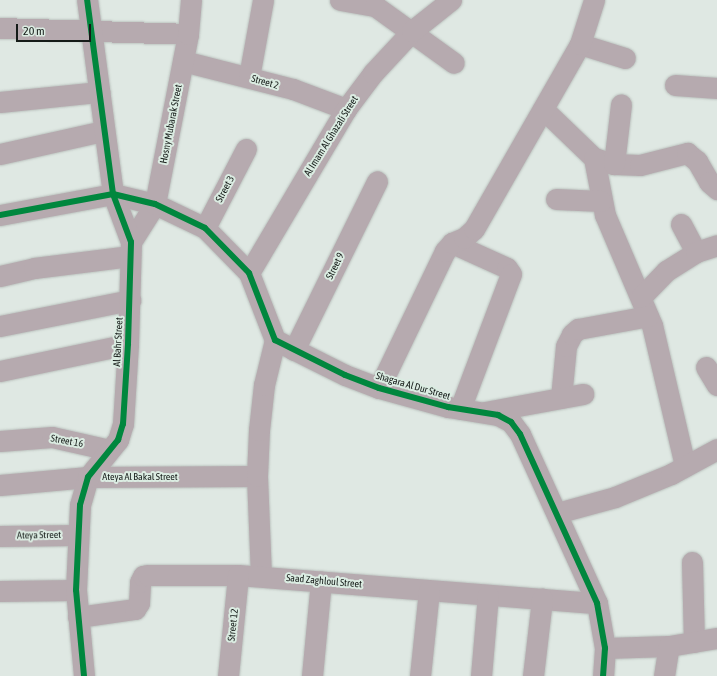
<!DOCTYPE html>
<html>
<head>
<meta charset="utf-8">
<style>
  body { margin:0 }
  #map { position:relative; width:717px; height:676px; overflow:hidden; background:#dfe8e3; font-family:"Asap Condensed",sans-serif }
  div>[style] { position:absolute }
  [style*='--x'] { left:calc(var(--x)*1px); top:calc(var(--y)*1px); width:calc(var(--w)*1px); rotate:calc(var(--a)*1deg) }
  .roads { filter:drop-shadow(0 0 1px #bbc2be) drop-shadow(0 0 1px #bbc2be) }
  .minor>* { height:21px; margin:-10.5px; padding:0 10.5px; transform-origin:10.5px; border-radius:10.5px; background:#b6aaaf }
  .cycleway>* { height:6px; margin:-3px; padding:0 3px; transform-origin:3px; border-radius:3px; background:#00873e }
  span { translate:-50% -50%; white-space:nowrap; text-align:center; line-height:1.15; -webkit-text-stroke:4px #dbece2; paint-order:stroke }
  .street-label { font-size:10px; color:#151b18 }
  .scale { position:absolute; left:16px; top:24px; width:75px; height:18px; box-sizing:border-box; border:2px solid #151b18; border-top:0; padding-left:5px; font-size:12px; line-height:14px; white-space:nowrap; color:#151b18; -webkit-text-stroke:3px #dbece2; paint-order:stroke }
</style>
</head>
<body>
<div id="map">
  <div class="roads">
    <div class="minor">
      <i style="--x:340;--y:0;--w:36;--a:10"></i>
      <i style="--x:375;--y:6;--w:97;--a:35.8"></i>
      <i style="--x:0;--y:28;--w:188;--a:1.8"></i>
      <i style="--x:580;--y:44;--w:47;--a:17.3"></i>
      <i style="--x:183;--y:61;--w:114;--a:14.3"></i>
      <i style="--x:293;--y:89;--w:57;--a:20.7"></i>
      <i style="--x:249;--y:77;--w:78;--a:-79.7"></i>
      <i style="--x:675;--y:85;--w:42;--a:4.1"></i>
      <i style="--x:0;--y:102;--w:100;--a:-5.8"></i>
      <i style="--x:543;--y:109;--w:71;--a:43.9"></i>
      <i style="--x:594;--y:158;--w:21;--a:17"></i>
      <i style="--x:614;--y:164;--w:26;--a:2"></i>
      <i style="--x:640;--y:165;--w:49;--a:-14.3"></i>
      <i style="--x:687;--y:153;--w:13;--a:39"></i>
      <i style="--x:697;--y:161;--w:24;--a:60"></i>
      <i style="--x:709;--y:182;--w:11;--a:41"></i>
      <i style="--x:0;--y:154;--w:106;--a:-12.6"></i>
      <i style="--x:594;--y:158;--w:58;--a:79.1"></i>
      <i style="--x:605;--y:215;--w:120;--a:66.9"></i>
      <i style="--x:652;--y:325;--w:145;--a:76.8"></i>
      <i style="--x:614;--y:164;--w:60;--a:-83.3"></i>
      <i style="--x:556;--y:199;--w:45;--a:2.5"></i>
      <i style="--x:0;--y:215;--w:115;--a:-10.5"></i>
      <i style="--x:113;--y:194;--w:43;--a:13.4"></i>
      <i style="--x:155;--y:204;--w:55;--a:25.6"></i>
      <i style="--x:205;--y:228;--w:63;--a:45.6"></i>
      <i style="--x:249;--y:273;--w:72;--a:68.8"></i>
      <i style="--x:275;--y:340;--w:78;--a:26.6"></i>
      <i style="--x:345;--y:375;--w:36;--a:21"></i>
      <i style="--x:379;--y:388;--w:72;--a:15.4"></i>
      <i style="--x:448;--y:407;--w:51;--a:9.1"></i>
      <i style="--x:498;--y:415;--w:15;--a:28"></i>
      <i style="--x:511;--y:422;--w:15;--a:53"></i>
      <i style="--x:520;--y:434;--w:186;--a:65.5"></i>
      <i style="--x:597;--y:603;--w:46;--a:79.9"></i>
      <i style="--x:605;--y:648;--w:28;--a:94"></i>
      <i style="--x:681;--y:224;--w:32;--a:62"></i>
      <i style="--x:205;--y:228;--w:89;--a:-62.6"></i>
      <i style="--x:131;--y:242;--w:45;--a:-57.7"></i>
      <i style="--x:155;--y:204;--w:173;--a:-79"></i>
      <i style="--x:188;--y:34;--w:34;--a:-85"></i>
      <i style="--x:452;--y:243;--w:60;--a:24.4"></i>
      <i style="--x:507;--y:268;--w:7;--a:56"></i>
      <i style="--x:511;--y:274;--w:144;--a:110.7"></i>
      <i style="--x:249;--y:273;--w:191;--a:-59.4"></i>
      <i style="--x:346;--y:109;--w:45;--a:-53.1"></i>
      <i style="--x:373;--y:73;--w:57;--a:-47.1"></i>
      <i style="--x:412;--y:31;--w:50;--a:-38.5"></i>
      <i style="--x:0;--y:276;--w:35;--a:-13"></i>
      <i style="--x:34;--y:268;--w:97;--a:-7.1"></i>
      <i style="--x:641;--y:297;--w:36;--a:-46"></i>
      <i style="--x:666;--y:271;--w:36;--a:-32"></i>
      <i style="--x:696;--y:252;--w:22;--a:-18"></i>
      <i style="--x:0;--y:326;--w:133;--a:-11.3"></i>
      <i style="--x:294;--y:350;--w:188;--a:-63.8"></i>
      <i style="--x:706;--y:367;--w:21;--a:59"></i>
      <i style="--x:0;--y:371;--w:131;--a:-11.9"></i>
      <i style="--x:379;--y:388;--w:152;--a:-64.3"></i>
      <i style="--x:445;--y:251;--w:11;--a:-49"></i>
      <i style="--x:452;--y:243;--w:13;--a:-23"></i>
      <i style="--x:464;--y:238;--w:13;--a:-42"></i>
      <i style="--x:474;--y:229;--w:213;--a:-60.2"></i>
      <i style="--x:580;--y:44;--w:46;--a:-72.3"></i>
      <i style="--x:561;--y:398;--w:52;--a:-84.5"></i>
      <i style="--x:566;--y:346;--w:13;--a:-63"></i>
      <i style="--x:572;--y:334;--w:8;--a:-40"></i>
      <i style="--x:578;--y:329;--w:71;--a:-10.5"></i>
      <i style="--x:485;--y:412;--w:100;--a:-10.4"></i>
      <i style="--x:0;--y:441;--w:52;--a:-4.4"></i>
      <i style="--x:52;--y:437;--w:58;--a:12.8"></i>
      <i style="--x:0;--y:485;--w:88;--a:-5.2"></i>
      <i style="--x:88;--y:477;--w:169;--a:-0.3"></i>
      <i style="--x:557;--y:513;--w:60;--a:-15.4"></i>
      <i style="--x:615;--y:497;--w:61;--a:-22.3"></i>
      <i style="--x:671;--y:474;--w:52;--a:-28.5"></i>
      <i style="--x:0;--y:536;--w:77;--a:-0.7"></i>
      <i style="--x:692;--y:562;--w:80;--a:88.6"></i>
      <i style="--x:261;--y:576;--w:100;--a:-92.3"></i>
      <i style="--x:257;--y:476;--w:46;--a:-87.5"></i>
      <i style="--x:259;--y:430;--w:45;--a:-83.7"></i>
      <i style="--x:264;--y:385;--w:46;--a:-76.3"></i>
      <i style="--x:0;--y:591;--w:76;--a:-0.8"></i>
      <i style="--x:78;--y:617;--w:58;--a:-8"></i>
      <i style="--x:135;--y:609;--w:7;--a:-56"></i>
      <i style="--x:139;--y:603;--w:21;--a:-87"></i>
      <i style="--x:140;--y:582;--w:7;--a:-63"></i>
      <i style="--x:143;--y:576;--w:5;--a:-11"></i>
      <i style="--x:148;--y:575;--w:90;--a:0"></i>
      <i style="--x:238;--y:575;--w:360;--a:4.5"></i>
      <i style="--x:605;--y:648;--w:64;--a:-1.8"></i>
      <i style="--x:669;--y:646;--w:49;--a:-9.5"></i>
      <i style="--x:84;--y:676;--w:86;--a:-95.3"></i>
      <i style="--x:76;--y:590;--w:85;--a:-87.3"></i>
      <i style="--x:80;--y:505;--w:29;--a:-74"></i>
      <i style="--x:88;--y:477;--w:48;--a:-51"></i>
      <i style="--x:118;--y:440;--w:17;--a:-73"></i>
      <i style="--x:123;--y:424;--w:80;--a:-86.4"></i>
      <i style="--x:128;--y:344;--w:102;--a:-88.3"></i>
      <i style="--x:131;--y:242;--w:51;--a:-110.6"></i>
      <i style="--x:113;--y:194;--w:196;--a:-97.6"></i>
      <i style="--x:228;--y:676;--w:101;--a:-84.3"></i>
      <i style="--x:312;--y:676;--w:95;--a:-84.6"></i>
      <i style="--x:420;--y:676;--w:86;--a:-84"></i>
      <i style="--x:481;--y:676;--w:81;--a:-85.1"></i>
      <i style="--x:533;--y:676;--w:78;--a:-83.3"></i>
      <i style="--x:664;--y:676;--w:30;--a:-81"></i>
    </div>
  </div>
  <div class="cycleway">
    <i style="--x:0;--y:215;--w:115;--a:-10.5"></i>
    <i style="--x:113;--y:194;--w:43;--a:13.4"></i>
    <i style="--x:155;--y:204;--w:55;--a:25.6"></i>
    <i style="--x:205;--y:228;--w:63;--a:45.6"></i>
    <i style="--x:249;--y:273;--w:72;--a:68.8"></i>
    <i style="--x:275;--y:340;--w:78;--a:26.6"></i>
    <i style="--x:345;--y:375;--w:36;--a:21"></i>
    <i style="--x:379;--y:388;--w:72;--a:15.4"></i>
    <i style="--x:448;--y:407;--w:51;--a:9.1"></i>
    <i style="--x:498;--y:415;--w:15;--a:28"></i>
    <i style="--x:511;--y:422;--w:15;--a:53"></i>
    <i style="--x:520;--y:434;--w:186;--a:65.5"></i>
    <i style="--x:597;--y:603;--w:46;--a:79.9"></i>
    <i style="--x:605;--y:648;--w:28;--a:94"></i>
    <i style="--x:84;--y:676;--w:86;--a:-95.3"></i>
    <i style="--x:76;--y:590;--w:85;--a:-87.3"></i>
    <i style="--x:80;--y:505;--w:29;--a:-74"></i>
    <i style="--x:88;--y:477;--w:48;--a:-51"></i>
    <i style="--x:118;--y:440;--w:17;--a:-73"></i>
    <i style="--x:123;--y:424;--w:80;--a:-86.4"></i>
    <i style="--x:128;--y:344;--w:102;--a:-88.3"></i>
    <i style="--x:131;--y:242;--w:51;--a:-110.6"></i>
    <i style="--x:113;--y:194;--w:196;--a:-97.6"></i>
  </div>
  <div class="street-label">
    <span style="left:265px;top:82px;rotate:16deg">Street 2</span>
    <span style="left:171px;top:124px;rotate:-79deg">Hosny Mubarak Street</span>
    <span style="left:331px;top:136px;rotate:-58deg">Al Imam Al Ghazali Street</span>
    <span style="left:225px;top:189px;rotate:-62deg">Street 3</span>
    <span style="left:335px;top:266px;rotate:-64deg">Street 9</span>
    <span style="left:118px;top:342px;rotate:-87deg">Al Bahr Street</span>
    <span style="left:413px;top:386px;rotate:16deg">Shagara Al Dur Street</span>
    <span style="left:67px;top:441px;rotate:10deg">Street 16</span>
    <span style="left:140px;top:477px">Ateya Al Bakal Street</span>
    <span style="left:39px;top:535px;rotate:-1deg">Ateya Street</span>
    <span style="left:324px;top:581px;rotate:5deg">Saad Zaghloul Street</span>
    <span style="left:233px;top:625px;rotate:-84deg">Street 12</span>
  </div>
  <div class="scale">20 m</div>
</div>
</body>
</html>
